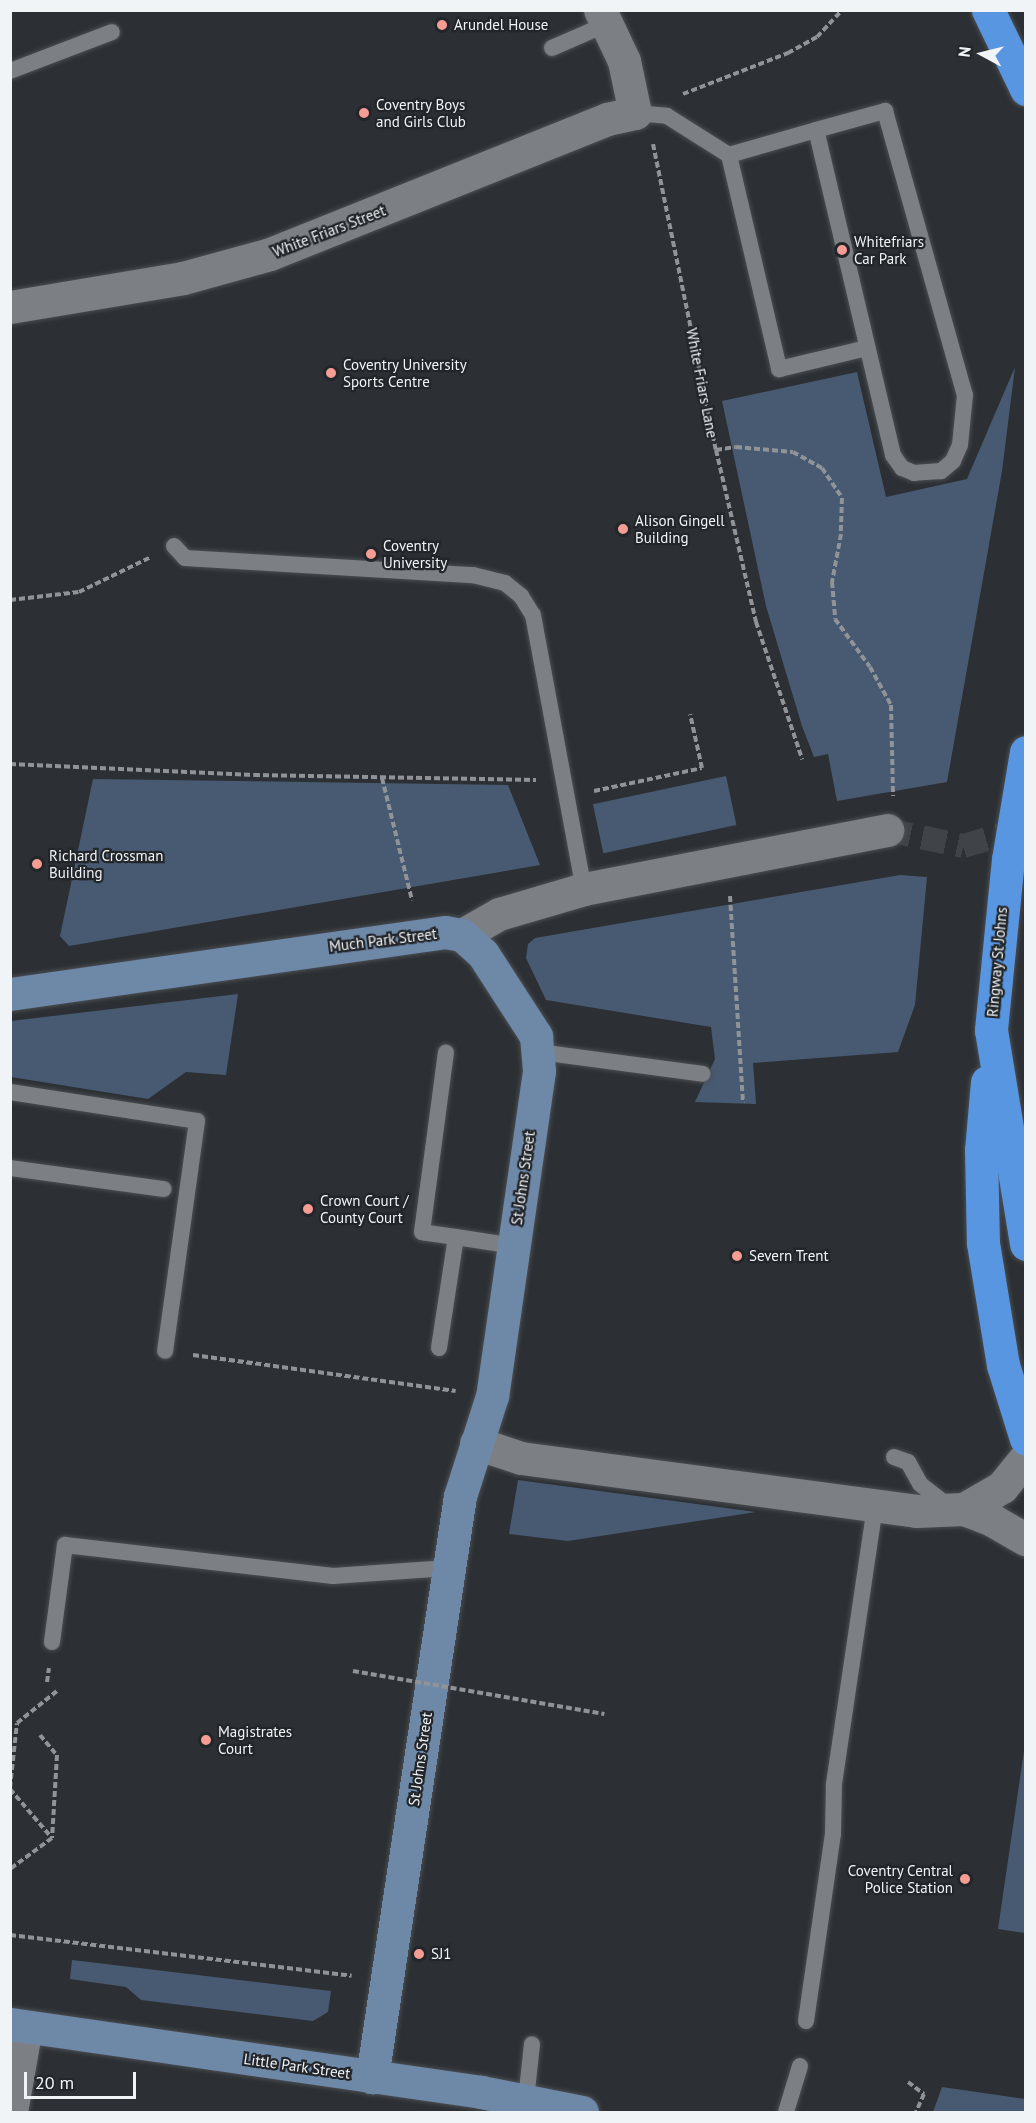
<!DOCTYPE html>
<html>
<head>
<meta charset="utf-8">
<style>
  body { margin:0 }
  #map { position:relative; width:1036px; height:2123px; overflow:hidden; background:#2c3034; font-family:"PT Sans",sans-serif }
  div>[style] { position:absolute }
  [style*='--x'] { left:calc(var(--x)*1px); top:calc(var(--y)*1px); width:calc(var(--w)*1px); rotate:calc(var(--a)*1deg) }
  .green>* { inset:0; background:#485a71; transform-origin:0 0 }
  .pedestrian-tunnel>* { height:24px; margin-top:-12px; transform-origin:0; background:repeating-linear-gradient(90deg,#404448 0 24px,transparent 0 36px) }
  .path>* { height:4px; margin-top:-2px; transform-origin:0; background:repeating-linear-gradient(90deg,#909397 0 6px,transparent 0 9px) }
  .roads { filter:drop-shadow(0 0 2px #4a4d51) drop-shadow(0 0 2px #4a4d51) }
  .service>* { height:16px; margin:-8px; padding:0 8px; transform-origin:8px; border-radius:8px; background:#7c8085 }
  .minor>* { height:33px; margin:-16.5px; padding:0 16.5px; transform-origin:16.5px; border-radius:16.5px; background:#7c8085 }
  .secondary>* { height:33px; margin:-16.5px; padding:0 16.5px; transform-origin:16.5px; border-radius:16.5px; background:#6e88a8 }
  .trunk>* { height:33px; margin:-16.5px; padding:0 16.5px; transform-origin:16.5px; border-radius:16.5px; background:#5896e1 }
  .path-bridge>* { height:4px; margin-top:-2px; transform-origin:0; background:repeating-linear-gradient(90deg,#909397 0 6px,transparent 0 9px) }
  .dots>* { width:16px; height:16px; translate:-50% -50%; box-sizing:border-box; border:3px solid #22262a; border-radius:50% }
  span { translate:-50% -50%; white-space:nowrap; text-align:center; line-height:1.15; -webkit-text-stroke:4.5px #22262a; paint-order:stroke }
  .poi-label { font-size:15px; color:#f1f4f7 }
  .left { translate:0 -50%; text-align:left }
  .right { translate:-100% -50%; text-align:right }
  .street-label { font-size:15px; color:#f1f4f7 }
  .frame { position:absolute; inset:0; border:12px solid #f1f4f7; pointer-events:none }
  .north { position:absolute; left:952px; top:24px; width:60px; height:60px; -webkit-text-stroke:4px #22262a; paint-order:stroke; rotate:277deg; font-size:16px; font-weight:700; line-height:24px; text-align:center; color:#f1f4f7 }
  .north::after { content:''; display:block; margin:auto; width:21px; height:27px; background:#f1f4f7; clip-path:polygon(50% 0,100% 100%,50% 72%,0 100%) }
  .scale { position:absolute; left:24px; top:2072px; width:112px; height:27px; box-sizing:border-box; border:3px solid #f1f4f7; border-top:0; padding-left:8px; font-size:18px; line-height:21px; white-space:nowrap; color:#f1f4f7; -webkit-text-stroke:4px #22262a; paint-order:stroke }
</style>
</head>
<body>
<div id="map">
  <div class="green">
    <i style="clip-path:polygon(1015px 367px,1002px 471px,947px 782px,837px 801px,828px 754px,814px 757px,802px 726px,766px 606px,722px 401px,857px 372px,886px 497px,967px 479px)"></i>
    <i style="left:726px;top:776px;width:50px;height:136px;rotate:78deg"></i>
    <i style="clip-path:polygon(93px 779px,508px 785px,540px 865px,69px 946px,60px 936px)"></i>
    <i style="clip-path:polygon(900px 875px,927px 877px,915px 1005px,898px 1052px,753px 1063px,756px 1104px,695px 1102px,715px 1059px,711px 1027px,546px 1000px,526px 958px,528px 944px,535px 938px)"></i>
    <i style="clip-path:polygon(238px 994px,226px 1075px,186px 1072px,148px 1099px,11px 1077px,11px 1021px)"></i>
    <i style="clip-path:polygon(518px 1480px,756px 1512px,568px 1541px,509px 1534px)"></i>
    <i style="clip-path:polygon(1025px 1744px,1026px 1933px,1025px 1933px,998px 1929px)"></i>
    <i style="clip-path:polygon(72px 1960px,331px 1991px,328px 2012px,313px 2021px,141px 2000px,126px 1987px,70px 1979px)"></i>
    <i style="clip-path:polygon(942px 2087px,1025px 2099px,1025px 2112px,933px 2112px)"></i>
  </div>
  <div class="pedestrian-tunnel">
    <i style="--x:887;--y:830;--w:78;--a:11.9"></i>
    <i style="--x:963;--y:846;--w:66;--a:-15.9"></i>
  </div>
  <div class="path">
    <i style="--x:683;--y:94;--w:113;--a:-21.3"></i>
    <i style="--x:788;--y:53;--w:33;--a:-29"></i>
    <i style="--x:817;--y:37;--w:37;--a:-47"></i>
    <i style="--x:653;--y:144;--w:312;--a:78.4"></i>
    <i style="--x:716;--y:450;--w:177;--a:76.9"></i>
    <i style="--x:756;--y:622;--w:145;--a:71.4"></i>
    <i style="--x:716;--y:450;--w:20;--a:-9"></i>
    <i style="--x:736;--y:447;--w:57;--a:5"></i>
    <i style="--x:793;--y:452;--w:33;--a:29"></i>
    <i style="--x:822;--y:468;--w:36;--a:56"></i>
    <i style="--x:842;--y:498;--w:36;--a:92"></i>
    <i style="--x:841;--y:534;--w:49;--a:100.6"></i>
    <i style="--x:832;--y:582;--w:37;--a:85"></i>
    <i style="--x:835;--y:619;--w:59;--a:53.9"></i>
    <i style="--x:870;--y:667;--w:43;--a:61.1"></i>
    <i style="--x:891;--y:705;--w:91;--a:88.7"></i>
    <i style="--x:10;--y:600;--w:69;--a:-6.6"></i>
    <i style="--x:79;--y:592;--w:80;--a:-25.9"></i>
    <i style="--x:10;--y:764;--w:244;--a:2.6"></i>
    <i style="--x:254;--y:775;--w:282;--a:1"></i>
    <i style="--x:382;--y:778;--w:126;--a:76.2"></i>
    <i style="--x:594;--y:791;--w:110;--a:-12"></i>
    <i style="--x:702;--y:768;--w:55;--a:-102.5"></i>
    <i style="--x:730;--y:896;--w:207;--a:86.4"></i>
    <i style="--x:193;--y:1355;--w:265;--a:7.8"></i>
    <i style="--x:47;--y:1682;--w:14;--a:-82"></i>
    <i style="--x:40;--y:1735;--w:26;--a:50"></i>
    <i style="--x:57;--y:1755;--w:83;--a:93.4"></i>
    <i style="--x:10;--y:1788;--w:65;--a:-83.9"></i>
    <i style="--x:17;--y:1723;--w:51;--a:-38.7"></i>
    <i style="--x:10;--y:1789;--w:65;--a:49.4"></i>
    <i style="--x:52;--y:1838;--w:52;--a:143.6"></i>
    <i style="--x:10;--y:1935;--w:344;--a:6.8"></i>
    <i style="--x:908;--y:2082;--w:20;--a:37"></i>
    <i style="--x:924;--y:2094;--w:20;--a:114"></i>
  </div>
  <div class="roads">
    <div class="service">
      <i style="--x:552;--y:48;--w:60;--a:-23.6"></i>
      <i style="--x:10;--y:71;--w:109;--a:-20.9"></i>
      <i style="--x:635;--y:113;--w:32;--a:5"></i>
      <i style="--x:667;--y:116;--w:73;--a:32.2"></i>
      <i style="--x:729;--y:155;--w:91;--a:-16"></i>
      <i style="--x:816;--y:130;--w:72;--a:-15.4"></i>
      <i style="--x:885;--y:111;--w:295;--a:74.3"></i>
      <i style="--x:965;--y:395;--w:50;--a:95.7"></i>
      <i style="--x:960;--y:445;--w:17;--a:114"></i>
      <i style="--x:953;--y:461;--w:16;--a:140"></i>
      <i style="--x:941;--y:471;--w:27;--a:176"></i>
      <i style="--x:914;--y:473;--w:13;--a:-157"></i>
      <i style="--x:902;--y:468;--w:16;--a:-125"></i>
      <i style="--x:893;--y:455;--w:334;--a:-103.3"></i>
      <i style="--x:729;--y:155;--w:220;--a:76.8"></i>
      <i style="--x:779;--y:369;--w:90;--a:-13.4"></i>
      <i style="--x:174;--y:546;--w:16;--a:47"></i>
      <i style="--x:185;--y:558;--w:289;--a:3.4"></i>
      <i style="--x:473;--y:575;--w:33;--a:14"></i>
      <i style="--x:505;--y:583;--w:21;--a:39"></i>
      <i style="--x:521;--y:596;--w:22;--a:58"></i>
      <i style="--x:533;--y:615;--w:279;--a:79.5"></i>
      <i style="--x:539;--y:1052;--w:165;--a:7.6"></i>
      <i style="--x:10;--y:1092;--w:189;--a:8.8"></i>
      <i style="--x:197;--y:1121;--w:232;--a:97.9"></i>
      <i style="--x:10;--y:1168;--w:155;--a:7.8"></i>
      <i style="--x:456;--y:1237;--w:59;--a:8.8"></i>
      <i style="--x:439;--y:1348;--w:112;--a:-81.3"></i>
      <i style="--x:456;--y:1237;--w:34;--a:-172"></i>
      <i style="--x:422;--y:1232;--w:181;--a:-82.4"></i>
      <i style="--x:894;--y:1457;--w:15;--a:20"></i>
      <i style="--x:908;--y:1462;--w:25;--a:61"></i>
      <i style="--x:920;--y:1484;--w:36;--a:38"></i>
      <i style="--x:52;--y:1642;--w:98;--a:-82.4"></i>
      <i style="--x:65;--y:1545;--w:270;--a:6.6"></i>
      <i style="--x:333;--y:1576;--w:115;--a:-4"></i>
      <i style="--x:806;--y:2021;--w:189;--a:-81.8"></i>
      <i style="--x:833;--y:1834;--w:50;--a:-88.9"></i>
      <i style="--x:834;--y:1784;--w:282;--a:-81.6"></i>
      <i style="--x:526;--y:2100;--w:56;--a:-83.9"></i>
      <i style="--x:786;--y:2112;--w:48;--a:-73.1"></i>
    </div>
    <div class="minor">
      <i style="--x:10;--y:307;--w:175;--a:-9.5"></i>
      <i style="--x:183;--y:278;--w:90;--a:-15.4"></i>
      <i style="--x:270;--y:254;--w:363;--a:-21.8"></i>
      <i style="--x:607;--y:119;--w:29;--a:-12"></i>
      <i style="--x:635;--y:113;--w:53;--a:-101.9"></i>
      <i style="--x:624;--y:61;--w:56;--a:-115.2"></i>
      <i style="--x:462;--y:935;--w:43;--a:-29.6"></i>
      <i style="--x:499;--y:914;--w:89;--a:-16.4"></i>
      <i style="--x:584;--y:889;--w:309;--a:-11"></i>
      <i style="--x:476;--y:1443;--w:47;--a:18.4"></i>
      <i style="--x:521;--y:1458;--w:399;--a:7.6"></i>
      <i style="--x:916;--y:1511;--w:48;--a:-2.4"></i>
      <i style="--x:964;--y:1509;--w:30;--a:21"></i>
      <i style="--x:992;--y:1520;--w:39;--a:30"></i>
      <i style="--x:964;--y:1509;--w:44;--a:-30.1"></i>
      <i style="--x:1002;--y:1487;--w:38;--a:-51"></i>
      <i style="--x:11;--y:2112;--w:86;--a:-80"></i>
    </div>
    <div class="secondary">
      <i style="--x:10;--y:994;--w:439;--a:-8.1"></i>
      <i style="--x:445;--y:932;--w:17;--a:10"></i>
      <i style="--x:462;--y:935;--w:28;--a:42"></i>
      <i style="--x:483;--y:954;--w:98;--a:57.1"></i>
      <i style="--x:536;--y:1036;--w:35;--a:85"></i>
      <i style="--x:539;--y:1071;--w:328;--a:98.2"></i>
      <i style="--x:492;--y:1396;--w:105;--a:107.7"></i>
      <i style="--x:460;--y:1496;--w:588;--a:98.61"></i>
      <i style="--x:10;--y:2024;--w:476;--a:8.2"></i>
      <i style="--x:481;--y:2092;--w:103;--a:11.2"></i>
    </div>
    <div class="trunk">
      <i style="--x:988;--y:10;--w:88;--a:64.3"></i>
      <i style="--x:1026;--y:752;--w:109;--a:99.5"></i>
      <i style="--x:1008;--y:859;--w:172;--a:95.7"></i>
      <i style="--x:991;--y:1030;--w:217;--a:80.7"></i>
      <i style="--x:987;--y:1082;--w:68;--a:95"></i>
      <i style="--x:981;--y:1150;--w:93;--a:88.8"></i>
      <i style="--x:983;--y:1243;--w:124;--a:80.7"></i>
      <i style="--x:1003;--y:1365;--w:77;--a:72.7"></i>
    </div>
  </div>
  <div class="path-bridge">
    <i style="--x:353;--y:1671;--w:255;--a:9.7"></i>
  </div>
  <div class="dots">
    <i style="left:442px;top:25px;background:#f59c94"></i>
    <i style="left:364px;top:113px;background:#f59c94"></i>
    <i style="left:842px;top:250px;background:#f59c94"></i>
    <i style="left:331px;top:373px;background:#f59c94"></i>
    <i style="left:623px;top:529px;background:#f59c94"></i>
    <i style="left:371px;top:554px;background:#f59c94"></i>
    <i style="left:37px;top:864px;background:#f59c94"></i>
    <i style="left:308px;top:1209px;background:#f59c94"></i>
    <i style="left:737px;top:1256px;background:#f59c94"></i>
    <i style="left:206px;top:1740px;background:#f59c94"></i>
    <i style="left:965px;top:1879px;background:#f59c94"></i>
    <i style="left:419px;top:1954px;background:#f59c94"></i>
  </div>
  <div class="poi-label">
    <span class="left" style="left:454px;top:25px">Arundel House</span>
    <span class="left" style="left:376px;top:113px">Coventry Boys<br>and Girls Club</span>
    <span class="left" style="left:854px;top:250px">Whitefriars<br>Car Park</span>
    <span class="left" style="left:343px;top:373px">Coventry University<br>Sports Centre</span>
    <span class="left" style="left:635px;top:529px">Alison Gingell<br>Building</span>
    <span class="left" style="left:383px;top:554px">Coventry<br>University</span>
    <span class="left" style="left:49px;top:864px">Richard Crossman<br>Building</span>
    <span class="left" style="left:320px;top:1209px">Crown Court /<br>County Court</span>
    <span class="left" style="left:749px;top:1256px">Severn Trent</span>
    <span class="left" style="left:218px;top:1740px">Magistrates<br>Court</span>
    <span class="right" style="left:953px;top:1879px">Coventry Central<br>Police Station</span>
    <span class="left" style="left:431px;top:1954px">SJ1</span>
  </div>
  <div class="street-label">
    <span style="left:329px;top:231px;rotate:-21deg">White Friars Street</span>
    <span style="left:702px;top:383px;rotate:79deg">White Friars Lane</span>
    <span style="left:383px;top:940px;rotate:-7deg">Much Park Street</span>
    <span style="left:997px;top:962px;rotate:-85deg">Ringway St Johns</span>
    <span style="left:523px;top:1178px;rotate:-82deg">St Johns Street</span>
    <span style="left:420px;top:1759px;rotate:-82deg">St Johns Street</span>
    <span style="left:297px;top:2066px;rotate:8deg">Little Park Street</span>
  </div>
  <div class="frame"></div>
  <div class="north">N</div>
  <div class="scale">20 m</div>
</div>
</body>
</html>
